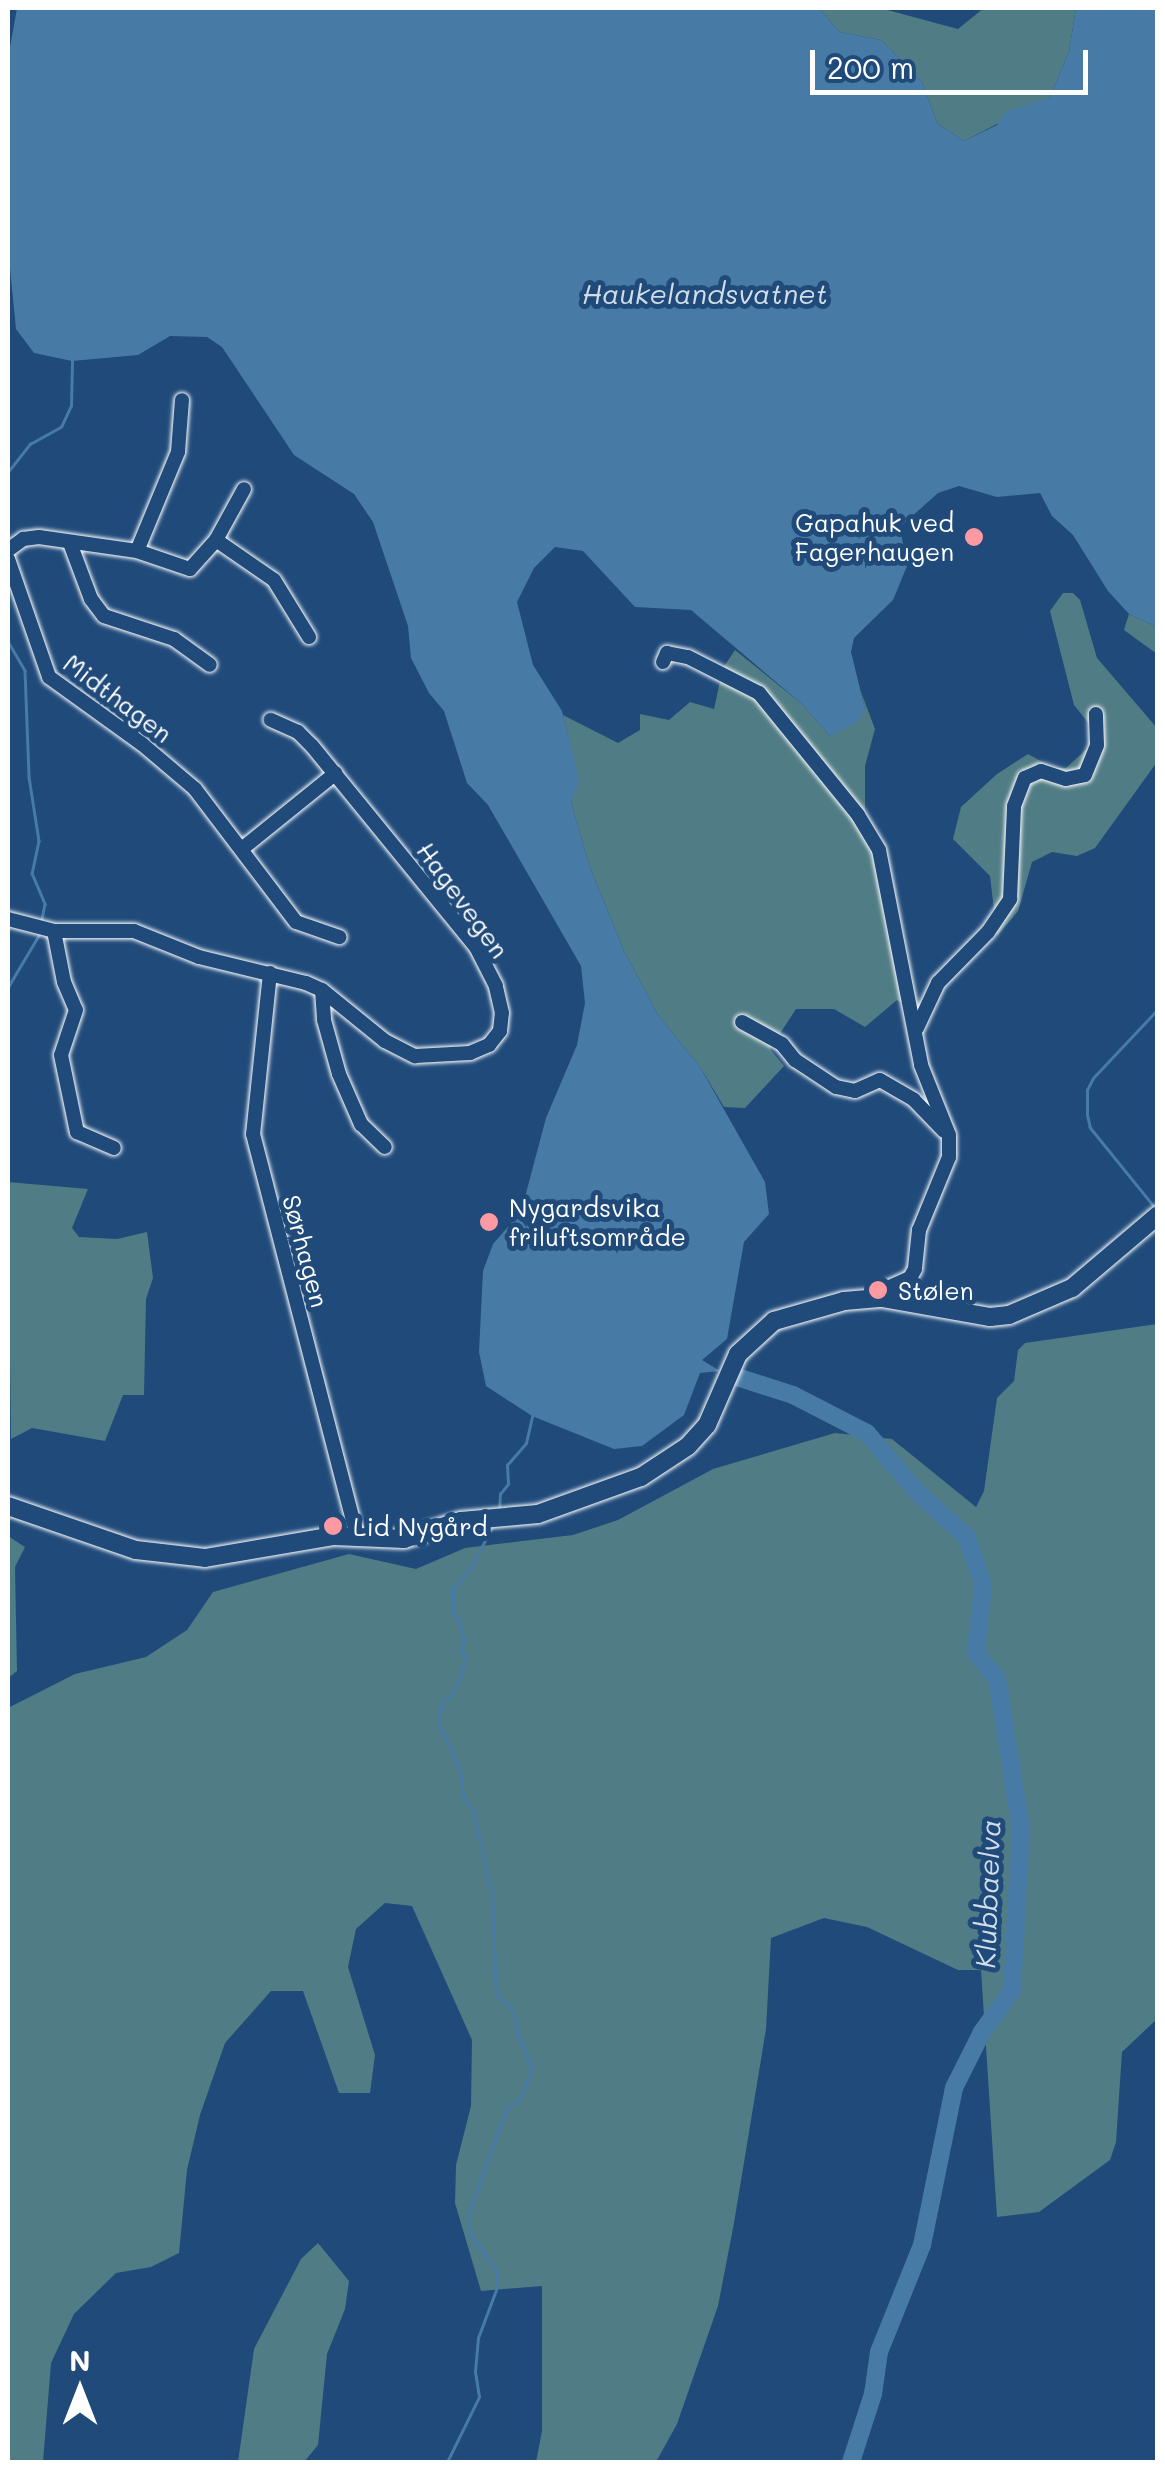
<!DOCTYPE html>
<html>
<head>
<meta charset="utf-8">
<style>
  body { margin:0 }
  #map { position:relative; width:1165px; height:2470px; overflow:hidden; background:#1f4a7a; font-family:Mali,sans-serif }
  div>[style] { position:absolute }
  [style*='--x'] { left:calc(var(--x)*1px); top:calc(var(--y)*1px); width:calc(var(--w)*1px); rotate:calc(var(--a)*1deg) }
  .green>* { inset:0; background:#507c85 }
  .water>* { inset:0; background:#477ba5 }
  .stream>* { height:2.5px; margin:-1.25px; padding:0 1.25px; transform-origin:1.25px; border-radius:1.25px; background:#477ba5 }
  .river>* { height:18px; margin:-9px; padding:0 9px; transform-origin:9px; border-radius:9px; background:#477ba5 }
  .roads { filter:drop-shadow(0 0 2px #fff) drop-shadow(0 0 2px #fff) }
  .minor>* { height:14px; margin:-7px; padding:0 7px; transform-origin:7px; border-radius:7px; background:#1f4a7a }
  .major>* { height:18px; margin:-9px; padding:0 9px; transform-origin:9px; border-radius:9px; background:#1f4a7a }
  .dots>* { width:28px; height:28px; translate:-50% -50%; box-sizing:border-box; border:5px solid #1f4a7a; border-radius:50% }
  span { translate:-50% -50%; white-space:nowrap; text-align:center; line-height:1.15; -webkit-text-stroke:10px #1f4a7a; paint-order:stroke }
  .poi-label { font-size:25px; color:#fff }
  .right { translate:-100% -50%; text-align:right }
  .left { translate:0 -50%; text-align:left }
  .street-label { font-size:25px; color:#fff }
  .water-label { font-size:28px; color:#d1dee8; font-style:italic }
  .frame { position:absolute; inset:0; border:10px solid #fff; pointer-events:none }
  .north { position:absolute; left:30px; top:2340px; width:100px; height:100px; -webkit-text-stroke:8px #1f4a7a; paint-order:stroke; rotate:0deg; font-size:28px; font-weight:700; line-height:40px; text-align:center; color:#fff }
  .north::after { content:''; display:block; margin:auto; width:35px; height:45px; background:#fff; clip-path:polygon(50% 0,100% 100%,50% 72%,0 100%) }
  .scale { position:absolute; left:810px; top:50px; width:278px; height:45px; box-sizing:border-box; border:5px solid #fff; border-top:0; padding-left:12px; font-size:30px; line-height:35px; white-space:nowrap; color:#fff; -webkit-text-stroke:8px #1f4a7a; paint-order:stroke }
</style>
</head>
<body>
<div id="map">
  <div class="green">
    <i style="clip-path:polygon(818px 8px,880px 8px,958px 29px,984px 8px,1076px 8px,1069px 51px,1050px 97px,964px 141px,937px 123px,922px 82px,881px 40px,840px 32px)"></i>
    <i style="clip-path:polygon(1063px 593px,1073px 593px,1080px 600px,1097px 658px,1157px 728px,1157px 762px,1095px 848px,1077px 856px,1052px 852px,1032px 862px,1018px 911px,997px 936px,990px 876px,953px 839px,961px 807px,997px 774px,1028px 754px,1053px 768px,1066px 768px,1089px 747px,1090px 725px,1074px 705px,1050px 611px)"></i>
    <i style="clip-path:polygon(1129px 614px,1157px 627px,1157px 654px,1124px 630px)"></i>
    <i style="clip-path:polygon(735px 650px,802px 704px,830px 736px,865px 709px,861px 692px,875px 729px,865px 766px,865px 814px,914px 1010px,897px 1000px,865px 1027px,834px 1009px,796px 1009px,770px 1049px,784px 1066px,745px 1108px,724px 1107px,700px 1067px,658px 1015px,624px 951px,589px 865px,571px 802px,578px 780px,563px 715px,618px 743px,640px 730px,640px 714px,669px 720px,690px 702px,714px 709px,723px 668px)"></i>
    <i style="clip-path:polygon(8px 1182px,88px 1189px,72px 1228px,79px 1237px,117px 1239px,147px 1232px,153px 1278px,146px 1299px,144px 1395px,123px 1395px,105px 1441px,32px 1428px,11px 1439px)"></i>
    <i style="clip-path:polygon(1157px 1324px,1157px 2019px,1122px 2052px,1116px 2142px,1110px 2160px,1039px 2212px,997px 2217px,981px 1970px,958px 1970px,867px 1927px,824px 1918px,771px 1938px,766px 2029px,734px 2223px,718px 2306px,677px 2424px,656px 2462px,536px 2462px,542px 2431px,542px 2286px,481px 2291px,455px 2203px,456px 2165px,471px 2106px,472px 2040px,412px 1906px,385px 1903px,356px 1929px,348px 1967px,375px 2055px,370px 2093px,339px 2093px,303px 1991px,271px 1991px,225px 2043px,200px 2115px,187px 2170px,179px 2253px,151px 2267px,116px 2273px,74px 2314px,51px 2363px,43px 2462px,8px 2462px,8px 1708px,75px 1674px,146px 1657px,187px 1630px,213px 1592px,349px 1554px,416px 1569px,465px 1548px,573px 1535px,618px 1520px,713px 1469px,835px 1433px,892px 1439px,976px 1507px,984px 1491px,997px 1398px,1014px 1381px,1018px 1350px,1025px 1343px)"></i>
    <i style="clip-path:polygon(8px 1536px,25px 1547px,15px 1567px,17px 1671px,8px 1678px)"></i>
    <i style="clip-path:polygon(318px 2243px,349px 2281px,345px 2309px,327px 2354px,318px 2445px,304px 2462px,238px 2462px,254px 2349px,301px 2259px)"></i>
  </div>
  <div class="water">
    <i style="clip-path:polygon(17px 8px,818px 8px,840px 32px,881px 40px,922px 82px,937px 123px,964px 141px,997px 125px,1007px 111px,1050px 97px,1069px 51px,1076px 8px,1157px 8px,1157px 627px,1129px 614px,1108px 591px,1073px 535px,1052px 516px,1040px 493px,997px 497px,959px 486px,938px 493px,900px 527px,907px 566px,893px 600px,854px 638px,851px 652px,865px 709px,857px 722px,830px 736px,802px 704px,691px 610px,635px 607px,583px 551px,555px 547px,534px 568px,517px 602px,533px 665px,562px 711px,579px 780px,571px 802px,589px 865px,624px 951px,658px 1015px,700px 1067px,765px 1182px,769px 1214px,744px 1242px,727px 1339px,702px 1360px,720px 1371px,700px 1373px,684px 1415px,642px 1446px,614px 1449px,532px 1416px,486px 1386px,479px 1352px,483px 1271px,493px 1244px,521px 1212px,546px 1118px,577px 1045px,585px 1003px,581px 966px,488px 805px,467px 783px,444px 711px,429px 693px,411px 658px,408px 626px,373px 522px,354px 494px,294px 455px,222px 347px,207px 337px,170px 336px,138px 355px,72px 361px,34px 353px,16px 329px,8px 248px,8px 59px)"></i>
  </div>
  <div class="stream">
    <i style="--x:8;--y:472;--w:36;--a:-52"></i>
    <i style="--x:30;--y:444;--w:35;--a:-29"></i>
    <i style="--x:61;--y:427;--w:23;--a:-65"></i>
    <i style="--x:71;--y:406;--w:45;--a:-88.7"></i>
    <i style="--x:8;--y:641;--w:34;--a:60"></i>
    <i style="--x:25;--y:671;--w:106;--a:87.8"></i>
    <i style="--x:29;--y:777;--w:65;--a:81.1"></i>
    <i style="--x:39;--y:841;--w:33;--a:102"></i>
    <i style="--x:32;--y:873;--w:34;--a:67"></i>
    <i style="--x:45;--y:904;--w:16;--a:101"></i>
    <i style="--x:8;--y:987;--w:63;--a:-59.3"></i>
    <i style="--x:1154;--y:1207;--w:102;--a:-129"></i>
    <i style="--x:1090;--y:1128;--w:13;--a:-103"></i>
    <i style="--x:1087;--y:1115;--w:25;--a:-90"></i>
    <i style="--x:1087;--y:1090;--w:13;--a:-63"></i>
    <i style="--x:1093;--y:1078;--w:95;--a:-46.7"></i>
    <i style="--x:499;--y:1512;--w:18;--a:-87"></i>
    <i style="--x:500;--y:1494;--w:13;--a:-51"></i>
    <i style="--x:508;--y:1484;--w:19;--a:-93"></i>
    <i style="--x:507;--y:1465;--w:29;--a:-49"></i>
    <i style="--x:526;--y:1443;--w:28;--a:-77"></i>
    <i style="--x:447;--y:2462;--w:72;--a:-63.8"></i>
    <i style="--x:479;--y:2397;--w:25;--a:-99"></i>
    <i style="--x:475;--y:2372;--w:34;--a:-85"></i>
    <i style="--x:478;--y:2338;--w:51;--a:-69.4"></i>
    <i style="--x:496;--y:2290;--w:18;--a:-87"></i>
    <i style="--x:497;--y:2272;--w:50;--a:-125.3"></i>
    <i style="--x:468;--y:2231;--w:15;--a:-90"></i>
    <i style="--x:468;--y:2216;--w:116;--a:-70.3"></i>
    <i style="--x:507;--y:2107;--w:15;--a:-32"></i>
    <i style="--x:520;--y:2099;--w:33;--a:-69"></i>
    <i style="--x:532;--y:2068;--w:34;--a:-114"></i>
    <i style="--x:518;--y:2037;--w:27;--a:-100"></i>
    <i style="--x:513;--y:2010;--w:23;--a:-137"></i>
    <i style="--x:496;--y:1994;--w:96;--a:-92.4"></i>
    <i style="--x:492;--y:1898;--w:89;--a:-102.3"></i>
    <i style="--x:473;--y:1811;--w:17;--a:-126"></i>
    <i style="--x:463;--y:1797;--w:28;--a:-96"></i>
    <i style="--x:460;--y:1769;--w:50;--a:-116.1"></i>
    <i style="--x:438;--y:1724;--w:22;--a:-80"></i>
    <i style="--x:442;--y:1702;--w:11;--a:-34"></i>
    <i style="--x:451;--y:1696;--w:20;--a:-63"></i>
    <i style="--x:460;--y:1678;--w:23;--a:-77"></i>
    <i style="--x:465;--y:1656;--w:6;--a:-149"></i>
    <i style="--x:460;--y:1653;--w:12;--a:-70"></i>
    <i style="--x:464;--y:1642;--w:22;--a:-103"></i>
    <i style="--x:459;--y:1621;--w:11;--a:-124"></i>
    <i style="--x:453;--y:1612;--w:24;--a:-90"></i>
    <i style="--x:453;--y:1588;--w:24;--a:-48"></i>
    <i style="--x:469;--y:1570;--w:52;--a:-61.5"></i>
  </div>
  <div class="river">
    <i style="--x:734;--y:1376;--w:62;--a:17.9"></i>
    <i style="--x:793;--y:1395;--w:83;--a:27.2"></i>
    <i style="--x:867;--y:1433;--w:79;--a:49.6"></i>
    <i style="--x:918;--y:1493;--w:64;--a:41.9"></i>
    <i style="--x:966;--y:1536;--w:51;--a:70.5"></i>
    <i style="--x:983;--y:1584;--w:69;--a:95.8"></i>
    <i style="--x:976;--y:1653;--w:33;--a:51"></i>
    <i style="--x:997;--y:1679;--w:152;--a:80.9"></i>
    <i style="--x:1021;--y:1829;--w:161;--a:93.2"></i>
    <i style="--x:1012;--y:1990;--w:52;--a:125.5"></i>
    <i style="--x:982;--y:2032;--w:63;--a:116.6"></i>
    <i style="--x:954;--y:2088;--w:160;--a:101.5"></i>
    <i style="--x:922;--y:2245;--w:115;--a:111.9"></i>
    <i style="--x:879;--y:2352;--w:42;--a:98.1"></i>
    <i style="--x:873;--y:2394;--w:71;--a:107.9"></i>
  </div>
  <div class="roads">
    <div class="minor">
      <i style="--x:216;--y:540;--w:70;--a:34.6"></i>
      <i style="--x:274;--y:580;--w:67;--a:58.4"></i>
      <i style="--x:70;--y:543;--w:60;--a:69.4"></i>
      <i style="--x:91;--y:599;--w:21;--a:53"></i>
      <i style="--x:104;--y:616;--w:74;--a:18.2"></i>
      <i style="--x:174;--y:639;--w:44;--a:35.8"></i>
      <i style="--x:8;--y:550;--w:19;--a:-36"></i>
      <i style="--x:23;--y:539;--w:16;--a:-7"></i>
      <i style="--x:39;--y:537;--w:99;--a:8.1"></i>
      <i style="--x:137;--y:551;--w:56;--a:18.8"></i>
      <i style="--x:190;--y:569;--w:39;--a:-48"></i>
      <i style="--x:216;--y:540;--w:58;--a:-61.2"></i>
      <i style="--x:137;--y:551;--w:107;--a:-67.5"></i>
      <i style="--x:178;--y:452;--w:52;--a:-85.6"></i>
      <i style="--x:8;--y:559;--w:125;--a:70.8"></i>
      <i style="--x:49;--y:677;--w:115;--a:35.8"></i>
      <i style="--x:142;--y:744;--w:70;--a:40.3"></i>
      <i style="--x:195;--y:789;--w:167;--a:52.8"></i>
      <i style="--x:296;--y:922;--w:46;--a:19.2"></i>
      <i style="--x:663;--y:662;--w:10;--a:-66"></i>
      <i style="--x:667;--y:653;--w:21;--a:11"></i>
      <i style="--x:688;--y:657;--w:80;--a:26.9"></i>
      <i style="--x:759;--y:693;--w:157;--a:50.9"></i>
      <i style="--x:858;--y:815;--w:41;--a:59"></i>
      <i style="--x:879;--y:850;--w:219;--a:78.9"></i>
      <i style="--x:921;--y:1065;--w:75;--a:68.2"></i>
      <i style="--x:949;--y:1135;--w:22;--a:90"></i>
      <i style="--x:949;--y:1157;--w:79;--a:112.3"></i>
      <i style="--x:919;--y:1230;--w:39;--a:96"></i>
      <i style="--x:915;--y:1269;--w:10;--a:119"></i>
      <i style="--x:910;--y:1278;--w:27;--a:156"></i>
      <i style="--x:885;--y:1289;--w:9;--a:108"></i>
      <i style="--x:243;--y:848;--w:119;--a:-38.9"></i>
      <i style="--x:8;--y:919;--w:48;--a:14.6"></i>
      <i style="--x:54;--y:931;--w:80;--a:0"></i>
      <i style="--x:134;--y:931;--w:70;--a:21.8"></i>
      <i style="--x:199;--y:957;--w:110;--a:13.7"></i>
      <i style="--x:306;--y:983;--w:17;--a:24"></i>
      <i style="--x:322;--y:990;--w:81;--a:39"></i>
      <i style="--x:385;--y:1041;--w:34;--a:27"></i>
      <i style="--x:415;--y:1056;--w:55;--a:-3.1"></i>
      <i style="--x:470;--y:1053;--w:21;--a:-23"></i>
      <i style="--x:489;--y:1045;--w:18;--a:-52"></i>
      <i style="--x:500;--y:1031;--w:18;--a:-84"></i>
      <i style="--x:502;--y:1013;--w:28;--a:-103"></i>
      <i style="--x:496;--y:986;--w:44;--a:-117.1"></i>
      <i style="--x:476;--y:947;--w:259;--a:-129.2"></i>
      <i style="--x:312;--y:746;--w:20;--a:-135"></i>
      <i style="--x:298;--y:732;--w:30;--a:-156"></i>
      <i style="--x:54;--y:931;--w:52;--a:78.9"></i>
      <i style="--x:64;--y:982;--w:30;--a:67"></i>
      <i style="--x:76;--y:1010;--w:47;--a:108.4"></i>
      <i style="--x:61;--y:1055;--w:79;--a:78.3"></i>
      <i style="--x:77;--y:1132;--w:40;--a:23.4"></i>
      <i style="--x:270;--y:973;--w:162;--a:96"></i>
      <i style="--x:253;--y:1134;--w:416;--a:75.5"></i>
      <i style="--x:322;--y:990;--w:30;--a:86"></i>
      <i style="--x:324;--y:1020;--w:56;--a:74.5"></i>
      <i style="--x:339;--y:1074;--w:55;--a:66.3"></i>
      <i style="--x:361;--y:1124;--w:33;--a:44"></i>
      <i style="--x:742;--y:1022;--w:46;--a:28.8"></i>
      <i style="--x:782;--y:1044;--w:21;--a:51"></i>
      <i style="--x:795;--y:1060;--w:49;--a:33.4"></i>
      <i style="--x:836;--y:1087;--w:19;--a:12"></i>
      <i style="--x:855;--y:1091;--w:27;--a:-24"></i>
      <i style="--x:880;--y:1080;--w:39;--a:30"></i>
      <i style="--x:914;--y:1100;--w:43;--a:45.9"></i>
      <i style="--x:917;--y:1028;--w:50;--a:-65"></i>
      <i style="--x:938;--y:983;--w:71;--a:-45.6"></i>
      <i style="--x:988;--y:932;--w:40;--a:-56"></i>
      <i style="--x:1010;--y:899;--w:93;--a:-87.5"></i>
      <i style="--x:1014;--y:806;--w:30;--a:-69"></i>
      <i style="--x:1025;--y:778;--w:17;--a:-24"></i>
      <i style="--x:1041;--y:771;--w:26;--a:18"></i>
      <i style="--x:1066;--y:779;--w:19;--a:-12"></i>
      <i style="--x:1085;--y:775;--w:32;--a:-68"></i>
      <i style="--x:1097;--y:745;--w:31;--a:-92"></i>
    </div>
    <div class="major">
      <i style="--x:8;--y:1506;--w:135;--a:19"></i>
      <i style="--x:136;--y:1550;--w:69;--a:6.6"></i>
      <i style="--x:205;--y:1558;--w:131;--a:-9.7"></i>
      <i style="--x:334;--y:1536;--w:70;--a:2.5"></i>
      <i style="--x:404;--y:1539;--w:60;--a:-17.5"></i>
      <i style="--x:461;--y:1521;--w:77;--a:-5.2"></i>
      <i style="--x:538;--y:1514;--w:109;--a:-19.8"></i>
      <i style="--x:641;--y:1477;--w:56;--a:-33.4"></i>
      <i style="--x:688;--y:1446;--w:28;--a:-48"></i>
      <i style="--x:707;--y:1425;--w:77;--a:-66.4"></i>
      <i style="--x:738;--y:1354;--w:49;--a:-42.5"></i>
      <i style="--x:774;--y:1321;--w:73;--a:-15.9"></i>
      <i style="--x:844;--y:1301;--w:38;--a:-5"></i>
      <i style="--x:882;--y:1298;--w:110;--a:10"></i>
      <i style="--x:990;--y:1317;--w:19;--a:-6"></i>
      <i style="--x:1009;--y:1315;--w:69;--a:-23.2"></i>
      <i style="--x:1072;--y:1288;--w:113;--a:-40.3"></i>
    </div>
  </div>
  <div class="dots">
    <i style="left:974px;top:537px;background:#ff9aa2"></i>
    <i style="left:489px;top:1222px;background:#ff9aa2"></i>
    <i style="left:878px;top:1290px;background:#ff9aa2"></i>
    <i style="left:333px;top:1526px;background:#ff9aa2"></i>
  </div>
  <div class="poi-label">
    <span class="right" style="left:954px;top:537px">Gapahuk ved<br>Fagerhaugen</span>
    <span class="left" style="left:509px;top:1222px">Nygardsvika<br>friluftsområde</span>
    <span class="left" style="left:898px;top:1290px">Stølen</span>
    <span class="left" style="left:353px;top:1526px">Lid Nygård</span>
  </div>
  <div class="street-label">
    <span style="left:118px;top:698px;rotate:37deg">Midthagen</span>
    <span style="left:463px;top:900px;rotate:54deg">Hagevegen</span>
    <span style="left:306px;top:1251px;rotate:75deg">Sørhagen</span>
  </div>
  <div class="water-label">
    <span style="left:705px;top:293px">Haukelandsvatnet</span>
    <span style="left:987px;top:1894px;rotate:-88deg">Klubbaelva</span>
  </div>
  <div class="frame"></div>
  <div class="north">N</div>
  <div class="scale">200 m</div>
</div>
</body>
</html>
